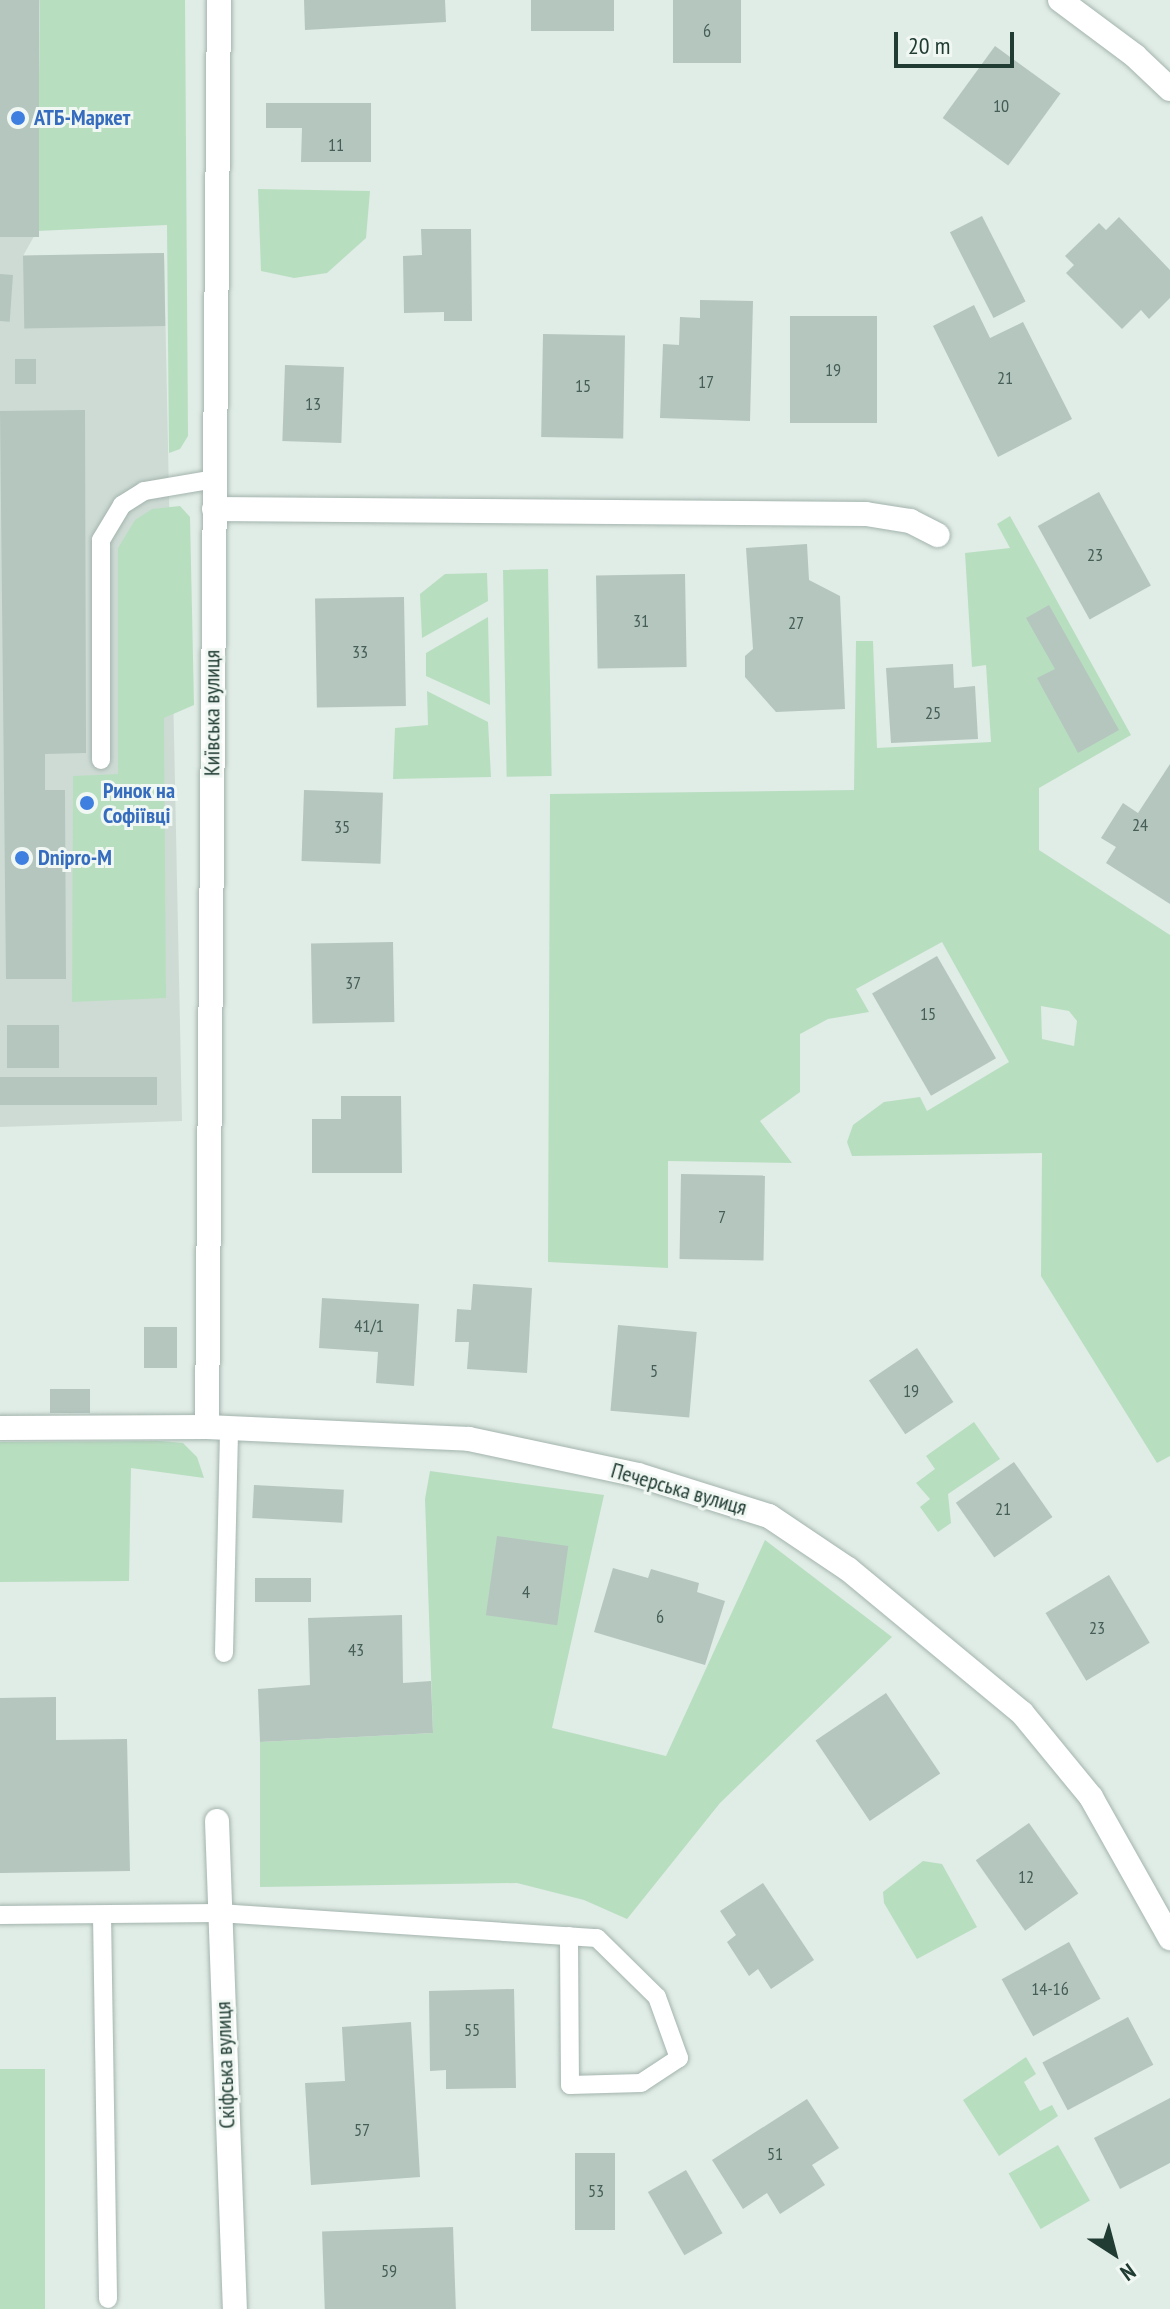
<!DOCTYPE html>
<html>
<head>
<meta charset="utf-8">
<style>
  body { margin:0 }
  #map { position:relative; width:1170px; height:2309px; overflow:hidden; background:#e0ece6; font-family:"PT Sans Narrow",sans-serif }
  div>[style] { position:absolute }
  [style*='--x'] { left:calc(var(--x)*1px); top:calc(var(--y)*1px); width:calc(var(--w)*1px); rotate:calc(var(--a)*1deg) }
  .built>* { inset:0; background:#cedbd5 }
  .green>* { inset:0; background:#b8dec0; transform-origin:0 0 }
  .building>* { inset:0; background:#b5c6bf; transform-origin:0 0 }
  .roads { filter:drop-shadow(0 0 2px #a3b4ad) drop-shadow(0 0 2px #a3b4ad) }
  .lane>* { height:18px; margin:-9px; padding:0 9px; transform-origin:9px; border-radius:9px; background:#fff }
  .street>* { height:24px; margin:-12px; padding:0 12px; transform-origin:12px; border-radius:12px; background:#fff }
  .dots>* { width:22px; height:22px; translate:-50% -50%; box-sizing:border-box; border:4px solid #f1f8f4; border-radius:50% }
  span { translate:-50% -50%; white-space:nowrap; text-align:center; line-height:1.15; -webkit-text-stroke:6px #f1f8f4; paint-order:stroke }
  .number-label { font-size:18px; color:#455e56 }
  .number-label span { -webkit-text-stroke-width:0 }
  .shop-label { font-size:22px; color:#366cbe; font-weight:700 }
  .left { translate:0 -50%; text-align:left }
  .street-label { font-size:22px; color:#203c33 }
  .north { position:absolute; left:1074px; top:2213px; width:80px; height:80px; -webkit-text-stroke:6px #f1f8f4; paint-order:stroke; rotate:144deg; font-size:22px; font-weight:700; line-height:32px; text-align:center; color:#203c33 }
  .north::after { content:''; display:block; margin:auto; width:28px; height:36px; background:#203c33; clip-path:polygon(50% 0,100% 100%,50% 72%,0 100%) }
  .scale { position:absolute; left:894px; top:32px; width:120px; height:36px; box-sizing:border-box; border:4px solid #203c33; border-top:0; padding-left:10px; font-size:24px; line-height:28px; white-space:nowrap; color:#203c33; -webkit-text-stroke:6px #f1f8f4; paint-order:stroke }
</style>
</head>
<body>
<div id="map">
  <div class="built">
    <i style="clip-path:polygon(0 0,40px 0,37px 231px,23px 256px,164px 253px,182px 1121px,0 1127px)"></i>
  </div>
  <div class="green">
    <i style="clip-path:polygon(40px 0,185px 0,188px 436px,180px 449px,169px 453px,167px 225px,37px 231px)"></i>
    <i style="clip-path:polygon(258px 189px,370px 191px,366px 238px,327px 273px,294px 278px,261px 271px)"></i>
    <i style="clip-path:polygon(180px 506px,190px 517px,194px 705px,164px 718px,166px 998px,72px 1002px,73px 776px,118px 774px,118px 548px,135px 520px,152px 509px)"></i>
    <i style="clip-path:polygon(evenodd,1010px 516px,1131px 735px,1039px 788px,1039px 850px,1170px 935px,1170px 1456px,1157px 1463px,1041px 1276px,1042px 1153px,852px 1156px,847px 1142px,853px 1125px,884px 1102px,920px 1097px,927px 1111px,1009px 1062px,942px 942px,856px 989px,869px 1012px,828px 1019px,800px 1034px,800px 1092px,760px 1121px,792px 1163px,668px 1161px,668px 1268px,548px 1262px,550px 794px,854px 790px,856px 641px,873px 641px,877px 748px,991px 742px,986px 665px,972px 667px,965px 553px,1010px 548px,997px 524px,1010px 516px,1041px 1006px,1069px 1011px,1077px 1021px,1074px 1046px,1042px 1039px,1041px 1006px)"></i>
    <i style="left:548px;top:569px;width:207px;height:45px;rotate:89deg"></i>
    <i style="clip-path:polygon(487px 573px,488px 601px,422px 638px,420px 594px,445px 574px)"></i>
    <i style="clip-path:polygon(488px 617px,490px 705px,426px 676px,426px 653px)"></i>
    <i style="clip-path:polygon(427px 691px,488px 722px,491px 777px,393px 779px,395px 728px,428px 725px)"></i>
    <i style="clip-path:polygon(974px 1422px,1000px 1459px,948px 1494px,951px 1523px,938px 1532px,920px 1507px,930px 1499px,916px 1483px,935px 1469px,926px 1456px)"></i>
    <i style="clip-path:polygon(160px 1441px,183px 1443px,197px 1457px,204px 1478px,131px 1468px,129px 1581px,0 1582px,0 1442px)"></i>
    <i style="clip-path:polygon(430px 1471px,604px 1495px,552px 1728px,666px 1756px,765px 1540px,892px 1637px,720px 1803px,627px 1919px,584px 1900px,517px 1883px,260px 1887px,260px 1742px,433px 1733px,425px 1499px)"></i>
    <i style="clip-path:polygon(923px 1861px,942px 1864px,977px 1927px,917px 1959px,884px 1903px,883px 1892px)"></i>
    <i style="clip-path:polygon(1026px 2057px,1036px 2074px,1024px 2082px,1040px 2111px,1052px 2105px,1058px 2116px,999px 2156px,963px 2100px)"></i>
    <i style="left:45px;top:2069px;width:240px;height:45px;rotate:90deg"></i>
    <i style="left:1058px;top:2145px;width:64px;height:57px;rotate:60deg"></i>
  </div>
  <div class="building">
    <i style="left:0;top:0;width:39px;height:237px"></i>
    <i style="clip-path:polygon(304px 0,445px 0,446px 22px,305px 30px)"></i>
    <i style="left:531px;top:0;width:83px;height:31px"></i>
    <i style="left:673px;top:0;width:68px;height:63px"></i>
    <i style="left:995px;top:46px;width:81px;height:89px;rotate:36deg"></i>
    <i style="clip-path:polygon(266px 103px,371px 103px,371px 162px,301px 162px,302px 128px,266px 128px)"></i>
    <i style="left:982px;top:216px;width:96px;height:36px;rotate:63deg"></i>
    <i style="clip-path:polygon(1119px 217px,1170px 270px,1170px 298px,1149px 319px,1141px 310px,1122px 329px,1066px 273px,1074px 265px,1065px 256px,1099px 223px,1106px 230px)"></i>
    <i style="clip-path:polygon(421px 229px,471px 229px,472px 321px,444px 321px,444px 312px,404px 313px,403px 256px,422px 255px)"></i>
    <i style="left:164px;top:253px;width:73px;height:141px;rotate:89deg"></i>
    <i style="left:0;top:274px;width:13px;height:47px;rotate:4deg"></i>
    <i style="clip-path:polygon(700px 300px,753px 301px,750px 421px,660px 418px,663px 344px,679px 345px,680px 317px,700px 318px)"></i>
    <i style="clip-path:polygon(974px 305px,990px 338px,1023px 322px,1072px 419px,998px 457px,933px 326px)"></i>
    <i style="left:790px;top:316px;width:87px;height:107px"></i>
    <i style="left:543px;top:334px;width:82px;height:103px;rotate:1deg"></i>
    <i style="left:15px;top:359px;width:21px;height:25px"></i>
    <i style="left:285px;top:365px;width:59px;height:76px;rotate:2deg"></i>
    <i style="clip-path:polygon(85px 410px,86px 753px,45px 754px,45px 790px,65px 790px,66px 979px,6px 979px,0 411px)"></i>
    <i style="left:1099px;top:492px;width:107px;height:70px;rotate:61deg"></i>
    <i style="clip-path:polygon(807px 544px,809px 580px,840px 596px,845px 709px,776px 712px,745px 677px,745px 656px,753px 649px,746px 548px)"></i>
    <i style="left:685px;top:574px;width:93px;height:89px;rotate:89deg"></i>
    <i style="left:404px;top:597px;width:109px;height:89px;rotate:89deg"></i>
    <i style="clip-path:polygon(1049px 605px,1119px 730px,1078px 753px,1037px 678px,1055px 669px,1026px 618px)"></i>
    <i style="clip-path:polygon(953px 664px,954px 688px,975px 686px,978px 739px,891px 743px,886px 668px)"></i>
    <i style="clip-path:polygon(1170px 764px,1170px 904px,1106px 863px,1116px 847px,1101px 838px,1123px 803px,1138px 813px)"></i>
    <i style="left:304px;top:790px;width:79px;height:71px;rotate:2deg"></i>
    <i style="left:393px;top:942px;width:80px;height:82px;rotate:89deg"></i>
    <i style="left:937px;top:956px;width:118px;height:75px;rotate:60deg"></i>
    <i style="left:7px;top:1025px;width:52px;height:43px"></i>
    <i style="left:157px;top:1077px;width:28px;height:157px;rotate:90deg"></i>
    <i style="clip-path:polygon(341px 1096px,401px 1096px,402px 1173px,312px 1173px,312px 1119px,341px 1119px)"></i>
    <i style="left:681px;top:1174px;width:84px;height:85px;rotate:1deg"></i>
    <i style="clip-path:polygon(473px 1284px,532px 1288px,527px 1373px,467px 1369px,469px 1342px,455px 1342px,457px 1309px,471px 1310px)"></i>
    <i style="clip-path:polygon(322px 1298px,419px 1304px,414px 1386px,376px 1383px,378px 1352px,319px 1348px)"></i>
    <i style="left:618px;top:1325px;width:79px;height:86px;rotate:5deg"></i>
    <i style="left:144px;top:1327px;width:33px;height:41px"></i>
    <i style="left:917px;top:1348px;width:65px;height:58px;rotate:56deg"></i>
    <i style="left:50px;top:1389px;width:40px;height:24px"></i>
    <i style="left:1014px;top:1462px;width:67px;height:71px;rotate:55deg"></i>
    <i style="left:254px;top:1485px;width:90px;height:33px;rotate:3deg"></i>
    <i style="left:497px;top:1536px;width:72px;height:80px;rotate:8deg"></i>
    <i style="clip-path:polygon(613px 1568px,648px 1578px,651px 1569px,699px 1583px,697px 1592px,725px 1601px,705px 1665px,594px 1632px)"></i>
    <i style="left:1109px;top:1575px;width:79px;height:74px;rotate:59deg"></i>
    <i style="left:255px;top:1578px;width:56px;height:24px"></i>
    <i style="clip-path:polygon(402px 1615px,403px 1683px,431px 1681px,433px 1733px,260px 1742px,258px 1689px,310px 1685px,308px 1618px)"></i>
    <i style="left:886px;top:1693px;width:97px;height:85px;rotate:56deg"></i>
    <i style="clip-path:polygon(56px 1697px,56px 1740px,127px 1739px,130px 1871px,0 1873px,0 1698px)"></i>
    <i style="left:1029px;top:1823px;width:86px;height:65px;rotate:55deg"></i>
    <i style="clip-path:polygon(763px 1883px,814px 1960px,771px 1989px,758px 1969px,749px 1976px,727px 1942px,736px 1935px,720px 1911px)"></i>
    <i style="left:1069px;top:1942px;width:65px;height:77px;rotate:61deg"></i>
    <i style="clip-path:polygon(514px 1989px,516px 2088px,446px 2089px,446px 2070px,430px 2071px,429px 1991px)"></i>
    <i style="left:1128px;top:2017px;width:54px;height:97px;rotate:62deg"></i>
    <i style="clip-path:polygon(411px 2022px,420px 2177px,311px 2185px,305px 2083px,345px 2081px,342px 2027px)"></i>
    <i style="clip-path:polygon(1170px 2098px,1170px 2163px,1120px 2189px,1094px 2138px)"></i>
    <i style="clip-path:polygon(807px 2099px,839px 2148px,812px 2165px,825px 2185px,780px 2214px,767px 2193px,743px 2209px,712px 2160px)"></i>
    <i style="left:575px;top:2153px;width:40px;height:77px"></i>
    <i style="left:686px;top:2170px;width:73px;height:44px;rotate:60deg"></i>
    <i style="left:453px;top:2227px;width:82px;height:131px;rotate:88deg"></i>
  </div>
  <div class="roads">
    <div class="lane">
      <i style="--x:101;--y:760;--w:220;--a:-90"></i>
      <i style="--x:101;--y:540;--w:41;--a:-59"></i>
      <i style="--x:122;--y:505;--w:26;--a:-32"></i>
      <i style="--x:144;--y:491;--w:71;--a:-9.7"></i>
      <i style="--x:224;--y:1653;--w:226;--a:-88.7"></i>
      <i style="--x:0;--y:1915;--w:219;--a:-0.5"></i>
      <i style="--x:219;--y:1913;--w:379;--a:3.8"></i>
      <i style="--x:597;--y:1938;--w:84;--a:44.5"></i>
      <i style="--x:657;--y:1997;--w:65;--a:70.2"></i>
      <i style="--x:679;--y:2058;--w:45;--a:146.7"></i>
      <i style="--x:641;--y:2083;--w:71;--a:178.4"></i>
      <i style="--x:570;--y:2085;--w:149;--a:-90.4"></i>
      <i style="--x:102;--y:1915;--w:384;--a:89.1"></i>
    </div>
    <div class="street">
      <i style="--x:1060;--y:0;--w:94;--a:36.7"></i>
      <i style="--x:1135;--y:56;--w:48;--a:43.3"></i>
      <i style="--x:214;--y:509;--w:652;--a:0.44"></i>
      <i style="--x:866;--y:514;--w:45;--a:9"></i>
      <i style="--x:910;--y:521;--w:31;--a:27"></i>
      <i style="--x:207;--y:1427;--w:1427;--a:-89.52"></i>
      <i style="--x:0;--y:1428;--w:207;--a:-0.3"></i>
      <i style="--x:207;--y:1427;--w:262;--a:2.6"></i>
      <i style="--x:469;--y:1439;--w:173;--a:12"></i>
      <i style="--x:638;--y:1475;--w:137;--a:17.4"></i>
      <i style="--x:769;--y:1516;--w:95;--a:33.9"></i>
      <i style="--x:848;--y:1569;--w:226;--a:39.6"></i>
      <i style="--x:1022;--y:1713;--w:109;--a:50.6"></i>
      <i style="--x:1091;--y:1797;--w:162;--a:60.7"></i>
      <i style="--x:217;--y:1821;--w:488;--a:87.9"></i>
    </div>
  </div>
  <div class="dots">
    <i style="left:18px;top:118px;background:#3f7fe0"></i>
    <i style="left:87px;top:803px;background:#3f7fe0"></i>
    <i style="left:22px;top:858px;background:#3f7fe0"></i>
  </div>
  <div class="number-label">
    <span style="left:707px;top:31px">6</span>
    <span style="left:1001px;top:106px">10</span>
    <span style="left:336px;top:145px">11</span>
    <span style="left:833px;top:370px">19</span>
    <span style="left:1005px;top:378px">21</span>
    <span style="left:706px;top:382px">17</span>
    <span style="left:583px;top:386px">15</span>
    <span style="left:313px;top:404px">13</span>
    <span style="left:1095px;top:555px">23</span>
    <span style="left:641px;top:621px">31</span>
    <span style="left:796px;top:623px">27</span>
    <span style="left:360px;top:652px">33</span>
    <span style="left:933px;top:713px">25</span>
    <span style="left:1140px;top:825px">24</span>
    <span style="left:342px;top:827px">35</span>
    <span style="left:353px;top:983px">37</span>
    <span style="left:928px;top:1014px">15</span>
    <span style="left:722px;top:1217px">7</span>
    <span style="left:369px;top:1326px">41/1</span>
    <span style="left:654px;top:1371px">5</span>
    <span style="left:911px;top:1391px">19</span>
    <span style="left:1003px;top:1509px">21</span>
    <span style="left:526px;top:1592px">4</span>
    <span style="left:660px;top:1617px">6</span>
    <span style="left:1097px;top:1628px">23</span>
    <span style="left:356px;top:1650px">43</span>
    <span style="left:1026px;top:1877px">12</span>
    <span style="left:1050px;top:1989px">14-16</span>
    <span style="left:472px;top:2030px">55</span>
    <span style="left:362px;top:2130px">57</span>
    <span style="left:775px;top:2154px">51</span>
    <span style="left:596px;top:2191px">53</span>
    <span style="left:389px;top:2271px">59</span>
  </div>
  <div class="shop-label">
    <span class="left" style="left:34px;top:118px">АТБ-Маркет</span>
    <span class="left" style="left:103px;top:803px">Ринок на<br>Софіївці</span>
    <span class="left" style="left:38px;top:858px">Dnipro-M</span>
  </div>
  <div class="street-label">
    <span style="left:212px;top:713px;rotate:-90deg">Київська вулиця</span>
    <span style="left:679px;top:1489px;rotate:16deg">Печерська вулиця</span>
    <span style="left:225px;top:2065px;rotate:-92deg">Скіфська вулиця</span>
  </div>
  <div class="north">N</div>
  <div class="scale">20 m</div>
</div>
</body>
</html>
